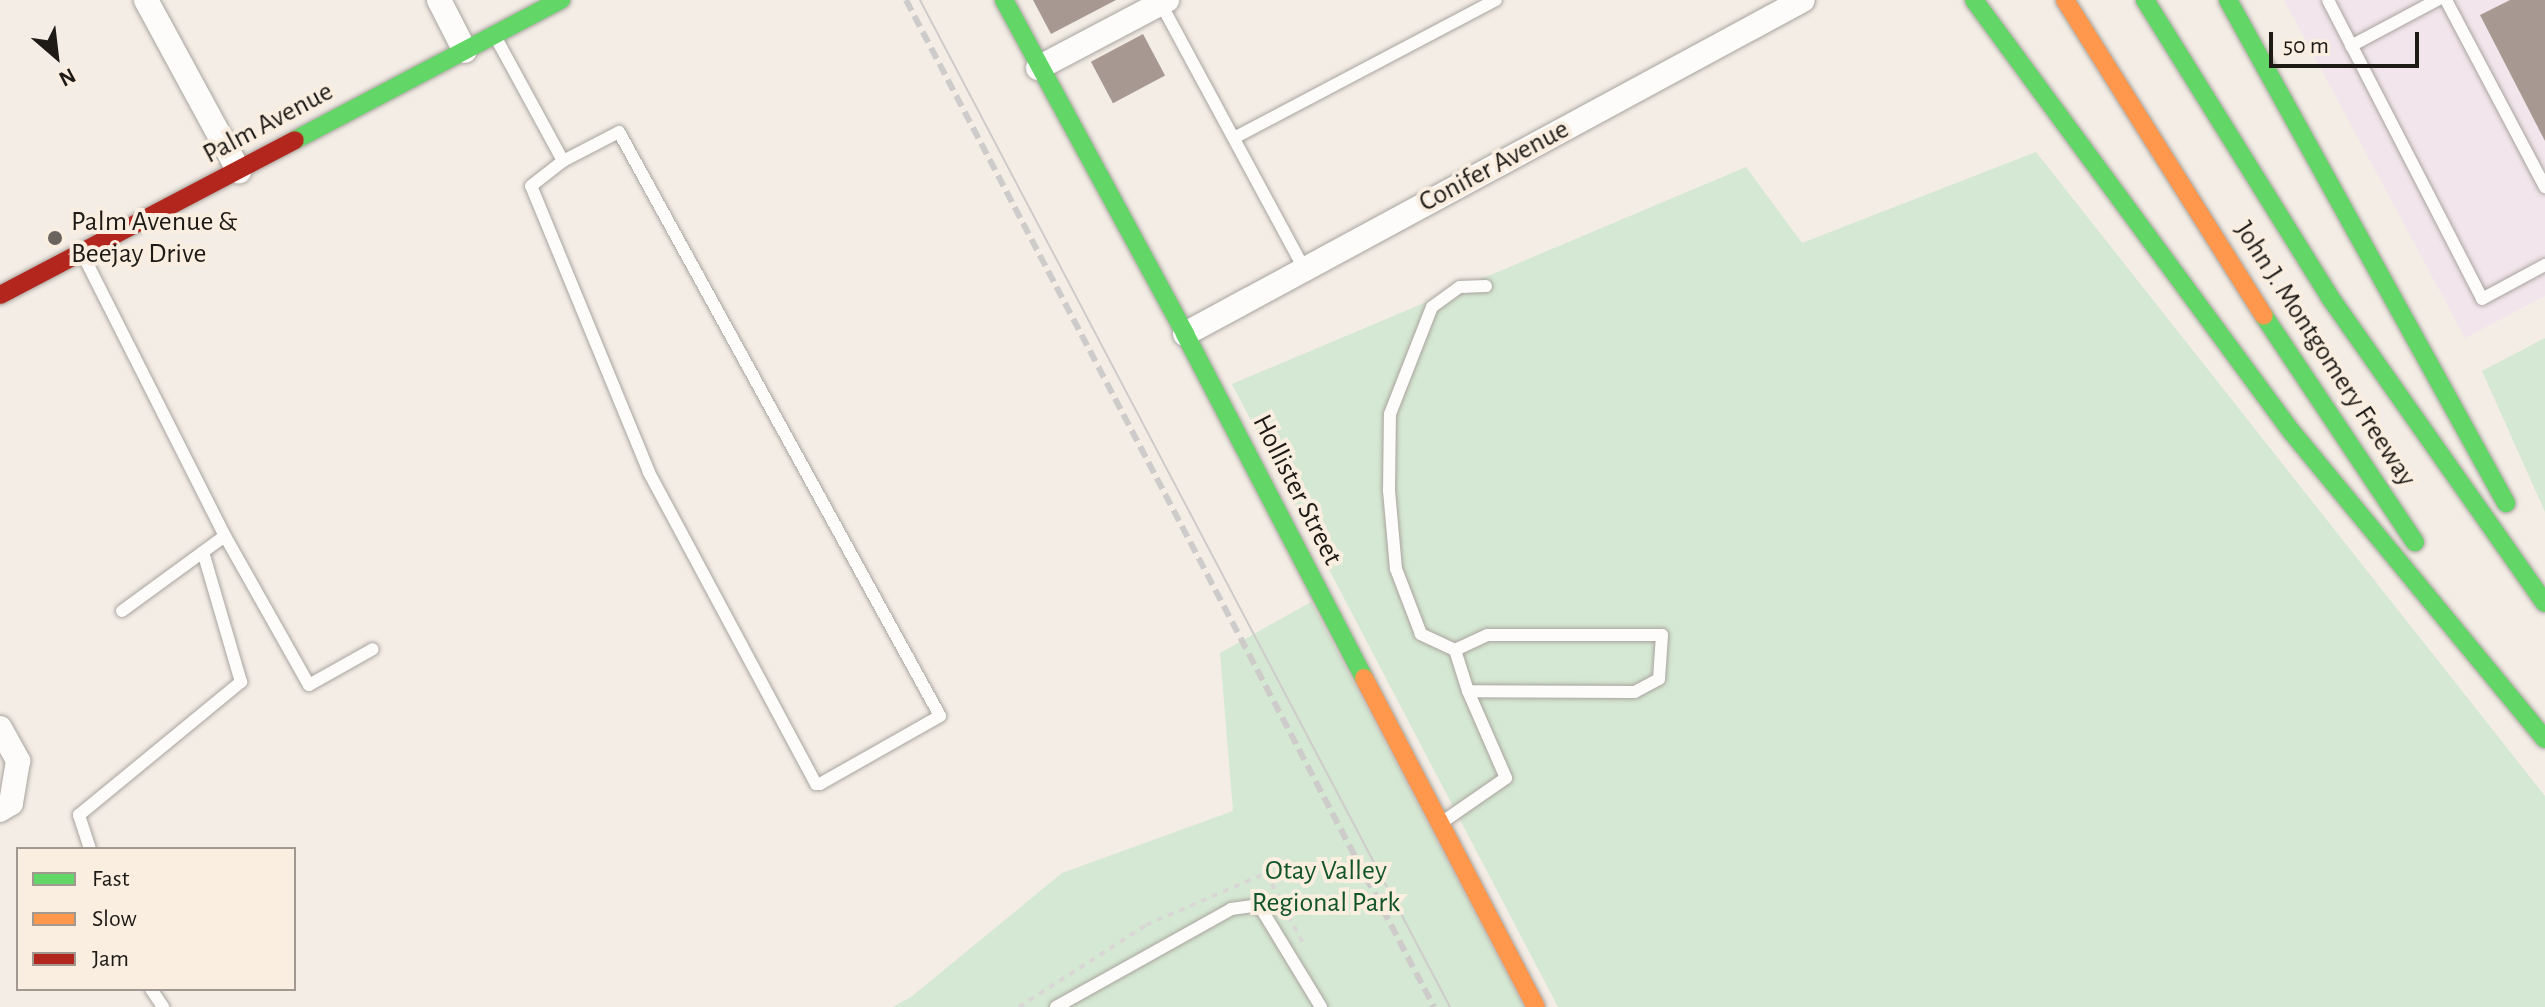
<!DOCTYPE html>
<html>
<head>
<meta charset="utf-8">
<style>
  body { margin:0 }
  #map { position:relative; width:2545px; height:1007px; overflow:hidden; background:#f3ede6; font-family:"Alegreya Sans",sans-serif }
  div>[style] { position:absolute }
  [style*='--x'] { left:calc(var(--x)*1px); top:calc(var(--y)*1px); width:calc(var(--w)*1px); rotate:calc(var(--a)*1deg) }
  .commercial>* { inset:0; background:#f2e5ec }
  .green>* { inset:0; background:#d5e8d3 }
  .building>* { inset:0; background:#a79992; transform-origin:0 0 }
  .path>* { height:4px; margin-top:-2px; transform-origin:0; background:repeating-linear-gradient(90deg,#d9d7d5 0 6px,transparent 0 12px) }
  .roads { filter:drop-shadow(0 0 2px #a9a49e) drop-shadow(0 0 2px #a9a49e) }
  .lane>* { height:12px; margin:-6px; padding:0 6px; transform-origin:6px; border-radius:6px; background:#fdfcfb }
  .street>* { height:24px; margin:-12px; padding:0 12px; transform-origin:12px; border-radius:12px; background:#fdfcfb }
  .fast>* { height:18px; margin:-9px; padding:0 9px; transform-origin:9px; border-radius:9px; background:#63d668 }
  .slow>* { height:18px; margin:-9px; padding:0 9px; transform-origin:9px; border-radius:9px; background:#ff974d }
  .jam>* { height:18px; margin:-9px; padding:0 9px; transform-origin:9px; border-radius:9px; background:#b3261e }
  .tram>* { height:2px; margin:-1px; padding:0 1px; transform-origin:1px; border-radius:1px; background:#ceccca }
  .rail>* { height:6px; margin-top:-3px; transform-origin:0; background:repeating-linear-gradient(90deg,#ceccca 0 12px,transparent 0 18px) }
  .dots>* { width:22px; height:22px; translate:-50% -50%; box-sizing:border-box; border:4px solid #f9eee0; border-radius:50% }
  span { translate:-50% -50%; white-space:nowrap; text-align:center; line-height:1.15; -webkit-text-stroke:8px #f9eee0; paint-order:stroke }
  .street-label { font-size:28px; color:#1e1a15 }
  .poi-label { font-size:28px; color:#1e1a15 }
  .left { translate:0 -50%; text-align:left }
  .park-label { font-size:28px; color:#125429 }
  .legend { position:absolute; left:16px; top:847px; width:280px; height:144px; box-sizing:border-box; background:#f9eee0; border:2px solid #a1998f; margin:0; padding:10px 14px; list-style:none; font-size:24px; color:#1e1a15 }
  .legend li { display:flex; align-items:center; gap:16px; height:40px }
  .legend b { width:40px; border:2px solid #a1998f }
  .north { position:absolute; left:16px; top:16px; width:80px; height:80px; -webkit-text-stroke:6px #f9eee0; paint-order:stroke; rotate:152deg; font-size:22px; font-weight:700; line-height:32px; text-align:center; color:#1e1a15 }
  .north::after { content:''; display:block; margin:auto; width:28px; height:36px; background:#1e1a15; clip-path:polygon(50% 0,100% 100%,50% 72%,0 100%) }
  .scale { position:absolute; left:2269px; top:32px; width:150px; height:36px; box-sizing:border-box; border:4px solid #1e1a15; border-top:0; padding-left:10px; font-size:24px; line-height:28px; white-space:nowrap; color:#1e1a15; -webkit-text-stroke:6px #f9eee0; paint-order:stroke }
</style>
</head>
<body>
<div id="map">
  <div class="commercial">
    <i style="clip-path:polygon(2284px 0,2545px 0,2545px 296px,2465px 338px)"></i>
  </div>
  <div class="green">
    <i style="clip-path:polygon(2036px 152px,2545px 796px,2545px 1007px,1558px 1007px,1232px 384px,1746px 167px,1802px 243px)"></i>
    <i style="clip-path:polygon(2545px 338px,2545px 512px,2482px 371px)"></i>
    <i style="clip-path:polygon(1311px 602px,1524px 1007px,893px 1007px,911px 997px,1062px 873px,1233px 811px,1220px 653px)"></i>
  </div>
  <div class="building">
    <i style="clip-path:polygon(1033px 0,1116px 0,1051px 34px)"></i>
    <i style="clip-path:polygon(2510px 0,2545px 0,2545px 141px,2480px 15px)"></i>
    <i style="left:1143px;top:34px;width:47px;height:59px;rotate:62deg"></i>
  </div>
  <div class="path">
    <i style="--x:1019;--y:1007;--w:151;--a:-32.8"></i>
    <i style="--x:1146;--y:925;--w:131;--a:-23.4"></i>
    <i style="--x:1266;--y:873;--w:84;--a:62.2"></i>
  </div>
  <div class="roads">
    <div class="lane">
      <i style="--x:2328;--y:0;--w:336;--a:62.7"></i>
      <i style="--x:2482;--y:299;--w:72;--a:-28.4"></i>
      <i style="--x:2446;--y:0;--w:212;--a:62.1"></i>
      <i style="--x:1161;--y:4;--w:300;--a:61.6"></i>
      <i style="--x:496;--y:38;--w:140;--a:61.4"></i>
      <i style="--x:2351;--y:46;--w:98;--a:-28.1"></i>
      <i style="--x:619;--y:132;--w:666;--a:61.2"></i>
      <i style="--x:940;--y:716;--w:138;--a:150.5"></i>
      <i style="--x:820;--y:784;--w:4;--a:180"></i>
      <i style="--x:816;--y:784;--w:354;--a:-118.2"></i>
      <i style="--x:649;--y:472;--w:309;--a:-112.4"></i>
      <i style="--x:531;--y:186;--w:41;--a:-38"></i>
      <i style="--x:563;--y:161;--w:63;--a:-27.4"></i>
      <i style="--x:1234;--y:138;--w:296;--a:-27.8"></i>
      <i style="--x:83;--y:255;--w:315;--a:63.2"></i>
      <i style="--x:225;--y:536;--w:171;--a:60.6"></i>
      <i style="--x:309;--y:685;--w:73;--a:-29.4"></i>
      <i style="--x:122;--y:611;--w:127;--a:-36.1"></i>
      <i style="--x:1455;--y:650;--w:38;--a:-155"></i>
      <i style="--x:1421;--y:634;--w:70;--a:-111"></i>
      <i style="--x:1396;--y:569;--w:78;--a:-95.1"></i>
      <i style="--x:1389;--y:491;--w:77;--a:-89.3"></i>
      <i style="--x:1390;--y:414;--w:115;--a:-68.6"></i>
      <i style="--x:1432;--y:307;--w:34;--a:-36"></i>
      <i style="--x:1460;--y:287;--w:26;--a:-2"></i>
      <i style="--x:1441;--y:823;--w:79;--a:-34.7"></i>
      <i style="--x:1506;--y:778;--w:95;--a:-113.6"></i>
      <i style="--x:1468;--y:691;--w:43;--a:-107.6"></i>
      <i style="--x:1455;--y:650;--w:35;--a:-25"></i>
      <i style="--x:1487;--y:635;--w:175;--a:0"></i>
      <i style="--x:1662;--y:635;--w:44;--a:93.9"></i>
      <i style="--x:1659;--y:679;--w:27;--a:152"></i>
      <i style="--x:1635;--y:692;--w:167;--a:-179.7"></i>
      <i style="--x:90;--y:849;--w:36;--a:-108"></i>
      <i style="--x:79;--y:815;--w:210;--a:-39.4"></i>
      <i style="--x:241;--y:682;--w:135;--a:-106.3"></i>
      <i style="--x:151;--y:989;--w:22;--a:56"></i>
      <i style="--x:1056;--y:1007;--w:201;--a:-29.2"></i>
      <i style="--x:1231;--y:909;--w:22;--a:-8"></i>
      <i style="--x:1253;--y:906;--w:10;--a:24"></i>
      <i style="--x:1262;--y:910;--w:114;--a:58.7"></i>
    </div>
    <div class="street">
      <i style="--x:146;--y:0;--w:195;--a:61.5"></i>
      <i style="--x:439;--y:0;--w:57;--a:63"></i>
      <i style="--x:1038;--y:68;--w:146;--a:-27.8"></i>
      <i style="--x:1185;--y:334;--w:702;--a:-28.39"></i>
      <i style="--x:0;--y:728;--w:38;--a:61"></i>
      <i style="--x:18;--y:761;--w:43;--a:99.5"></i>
      <i style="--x:11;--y:803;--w:13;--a:148"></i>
    </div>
    <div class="fast">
      <i style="--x:1004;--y:0;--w:380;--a:61.5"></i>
      <i style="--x:1185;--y:334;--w:388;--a:62.5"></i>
      <i style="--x:1974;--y:0;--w:535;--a:53.67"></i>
      <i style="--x:2291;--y:431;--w:399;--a:50.5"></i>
      <i style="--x:2145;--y:0;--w:349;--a:58.1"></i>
      <i style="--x:2329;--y:296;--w:375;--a:54.9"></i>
      <i style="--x:2228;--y:0;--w:575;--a:61.07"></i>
      <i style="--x:295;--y:140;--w:301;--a:-27.8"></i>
      <i style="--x:2264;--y:316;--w:272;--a:56.3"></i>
    </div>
    <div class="slow">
      <i style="--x:2065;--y:0;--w:373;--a:57.8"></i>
      <i style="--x:1364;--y:678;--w:371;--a:62.4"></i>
    </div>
    <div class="jam">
      <i style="--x:0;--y:295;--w:333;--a:-27.7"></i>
    </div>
  </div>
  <div class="tram">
    <i style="--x:920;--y:0;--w:1138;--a:62.24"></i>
  </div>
  <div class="rail">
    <i style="--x:906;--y:0;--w:1137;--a:62.33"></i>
  </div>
  <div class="dots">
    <i style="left:55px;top:238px;background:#69645e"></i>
  </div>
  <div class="street-label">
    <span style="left:268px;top:123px;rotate:-28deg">Palm Avenue</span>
    <span style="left:1494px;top:166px;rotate:-28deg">Conifer Avenue</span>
    <span style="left:2325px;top:354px;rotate:57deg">John J. Montgomery Freeway</span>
    <span style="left:1297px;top:490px;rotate:63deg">Hollister Street</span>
  </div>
  <div class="poi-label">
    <span class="left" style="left:71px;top:238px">Palm Avenue &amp;<br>Beejay Drive</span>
  </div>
  <div class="park-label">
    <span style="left:1326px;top:887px">Otay Valley<br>Regional Park</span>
  </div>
  <ul class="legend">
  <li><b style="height:10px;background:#63d668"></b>Fast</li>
  <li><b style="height:10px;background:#ff974d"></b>Slow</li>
  <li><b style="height:10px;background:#b3261e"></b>Jam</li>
  </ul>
  <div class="north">N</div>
  <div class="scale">50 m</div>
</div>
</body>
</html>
